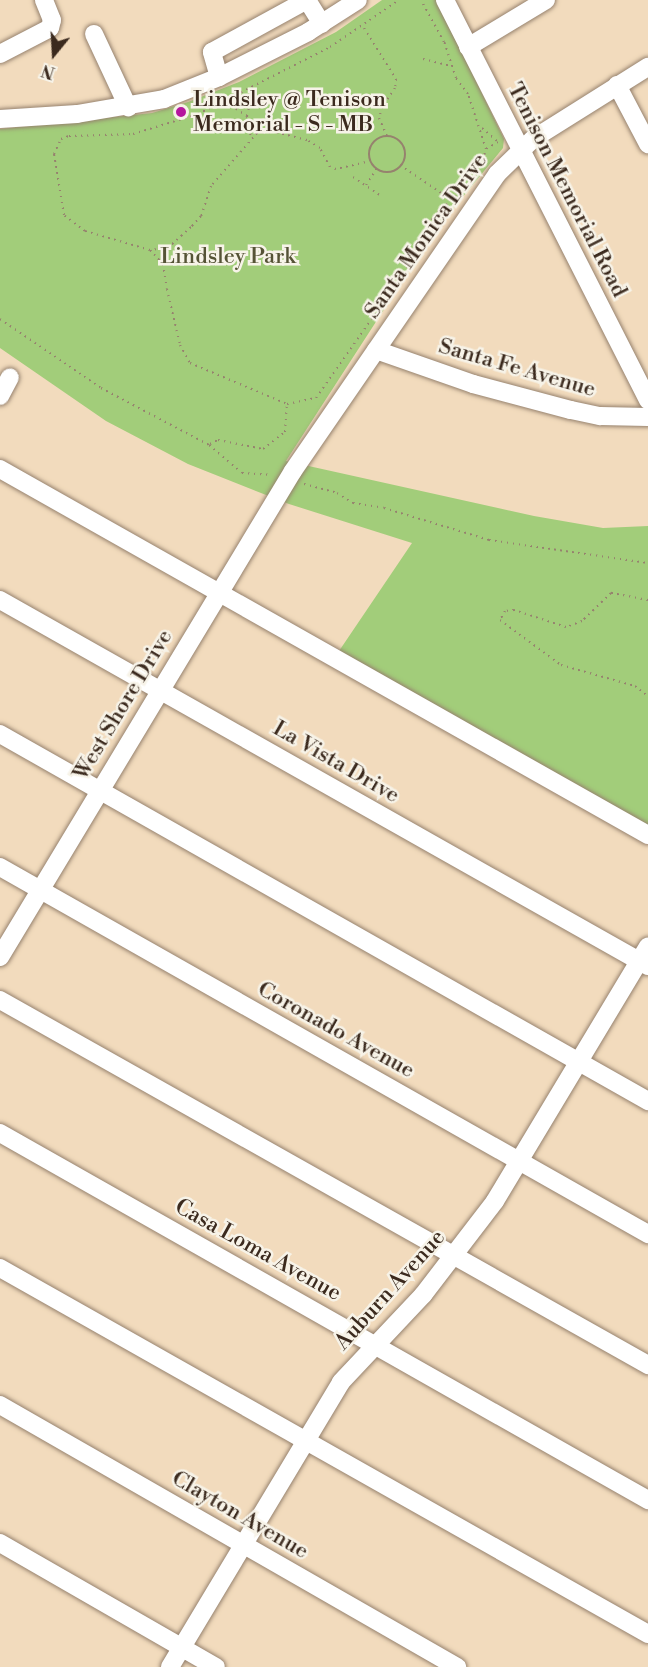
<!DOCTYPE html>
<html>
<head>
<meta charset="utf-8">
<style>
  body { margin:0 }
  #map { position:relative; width:648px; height:1667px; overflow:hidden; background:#f2dbbd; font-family:"Libre Bodoni",serif }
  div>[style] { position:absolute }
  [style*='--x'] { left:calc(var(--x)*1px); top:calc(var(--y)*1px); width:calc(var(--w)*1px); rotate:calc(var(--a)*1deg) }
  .green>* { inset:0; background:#a2cd7a }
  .path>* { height:2px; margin-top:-1px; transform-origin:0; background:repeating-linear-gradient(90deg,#96826e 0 1.5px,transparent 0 6px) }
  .path>.ring { margin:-1px; padding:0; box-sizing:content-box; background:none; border:2px solid #96826e; border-radius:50% }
  .roads { filter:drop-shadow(0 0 2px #96826e) drop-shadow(0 0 2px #96826e) }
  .minor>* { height:18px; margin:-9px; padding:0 9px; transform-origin:9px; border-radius:9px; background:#fff }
  .dots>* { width:16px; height:16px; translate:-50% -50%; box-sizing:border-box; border:3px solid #f7f3e8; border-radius:50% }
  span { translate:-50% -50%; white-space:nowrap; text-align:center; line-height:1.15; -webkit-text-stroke:5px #f7f3e8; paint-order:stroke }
  .poi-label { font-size:22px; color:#3b2a1e }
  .left { translate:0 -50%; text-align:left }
  .street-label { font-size:22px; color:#3b2a1e }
  .park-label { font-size:22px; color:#555335 }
  .north { position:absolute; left:24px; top:24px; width:60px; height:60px; -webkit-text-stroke:4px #f7f3e8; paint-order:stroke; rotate:198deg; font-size:16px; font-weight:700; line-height:24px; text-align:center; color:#3b2a1e }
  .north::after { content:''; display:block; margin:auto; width:21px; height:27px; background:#3b2a1e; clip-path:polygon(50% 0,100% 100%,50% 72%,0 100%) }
</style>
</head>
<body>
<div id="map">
  <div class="green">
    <i style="clip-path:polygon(382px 0,437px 0,504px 139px,503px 148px,434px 232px,286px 461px,534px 516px,603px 528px,648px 526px,648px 828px,337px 654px,412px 543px,289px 504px,188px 464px,106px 421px,0 348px,0 129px,152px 113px,188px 102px,239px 82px,336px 32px)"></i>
  </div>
  <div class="path">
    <i style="--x:364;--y:28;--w:60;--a:57.9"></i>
    <i style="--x:396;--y:79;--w:9;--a:96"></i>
    <i style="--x:395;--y:88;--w:23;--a:124"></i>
    <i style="--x:382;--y:107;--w:11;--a:105"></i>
    <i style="--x:379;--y:118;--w:20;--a:66"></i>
    <i style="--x:423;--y:59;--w:30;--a:14"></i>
    <i style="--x:226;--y:102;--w:25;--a:34"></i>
    <i style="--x:247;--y:116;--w:22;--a:80"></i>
    <i style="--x:247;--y:116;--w:29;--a:-76"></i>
    <i style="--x:251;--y:124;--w:15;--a:28"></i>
    <i style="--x:482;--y:128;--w:21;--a:41"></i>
    <i style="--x:498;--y:142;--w:14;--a:150"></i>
    <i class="ring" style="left:369px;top:136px;width:34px;height:34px"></i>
    <i style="--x:371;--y:161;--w:36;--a:167"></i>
    <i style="--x:336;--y:169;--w:6;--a:-162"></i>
    <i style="--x:330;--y:167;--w:21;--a:-118"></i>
    <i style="--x:320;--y:148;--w:15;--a:-148"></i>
    <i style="--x:307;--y:140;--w:32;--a:-166"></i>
    <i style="--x:276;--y:132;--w:19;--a:177"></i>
    <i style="--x:257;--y:133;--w:70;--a:131"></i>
    <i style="--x:211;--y:186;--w:32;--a:108"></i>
    <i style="--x:201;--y:216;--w:15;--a:132"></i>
    <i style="--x:191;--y:227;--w:31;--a:138"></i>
    <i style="--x:168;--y:248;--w:18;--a:174"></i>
    <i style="--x:150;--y:250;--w:68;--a:-163.7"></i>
    <i style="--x:85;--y:231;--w:26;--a:-143"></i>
    <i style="--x:64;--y:215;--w:62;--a:-99.3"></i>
    <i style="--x:54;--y:154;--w:17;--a:-65"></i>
    <i style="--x:61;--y:139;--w:9;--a:-21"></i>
    <i style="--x:69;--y:136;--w:64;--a:-1.8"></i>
    <i style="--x:133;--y:134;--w:68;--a:-17.1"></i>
    <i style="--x:198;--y:114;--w:148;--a:-26.9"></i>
    <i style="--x:330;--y:47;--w:83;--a:-34.3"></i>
    <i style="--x:400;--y:165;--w:60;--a:34.2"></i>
    <i style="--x:353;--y:177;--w:34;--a:34"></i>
    <i style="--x:366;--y:185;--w:20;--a:-57"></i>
    <i style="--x:168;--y:249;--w:16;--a:108"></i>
    <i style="--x:163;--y:264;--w:25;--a:81"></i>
    <i style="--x:167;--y:289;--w:57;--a:76.9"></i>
    <i style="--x:180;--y:345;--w:21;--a:61"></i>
    <i style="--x:190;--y:363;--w:105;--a:22.9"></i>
    <i style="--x:287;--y:404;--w:30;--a:-12"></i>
    <i style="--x:316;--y:398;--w:153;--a:-54.9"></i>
    <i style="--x:404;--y:273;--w:63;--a:-62.6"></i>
    <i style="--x:433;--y:217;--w:40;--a:-43"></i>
    <i style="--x:462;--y:190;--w:31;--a:-52"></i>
    <i style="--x:481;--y:166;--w:18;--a:-74"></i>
    <i style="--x:486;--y:149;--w:58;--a:-108.1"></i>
    <i style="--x:468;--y:94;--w:20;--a:-127"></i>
    <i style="--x:456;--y:78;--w:38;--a:-108"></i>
    <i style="--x:444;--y:42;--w:48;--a:-118.7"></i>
    <i style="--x:150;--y:250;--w:19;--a:47"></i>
    <i style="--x:0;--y:319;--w:122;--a:34.3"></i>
    <i style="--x:101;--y:388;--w:122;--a:27.8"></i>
    <i style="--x:209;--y:445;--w:43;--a:40.3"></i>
    <i style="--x:242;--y:473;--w:30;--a:4"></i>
    <i style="--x:210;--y:444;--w:9;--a:-27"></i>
    <i style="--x:218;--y:440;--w:46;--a:11.3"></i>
    <i style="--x:263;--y:449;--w:28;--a:-38"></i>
    <i style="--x:285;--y:432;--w:28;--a:-86"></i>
    <i style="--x:304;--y:484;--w:34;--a:15"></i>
    <i style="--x:337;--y:493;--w:19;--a:32"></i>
    <i style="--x:353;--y:503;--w:31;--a:9"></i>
    <i style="--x:384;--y:508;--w:110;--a:16.9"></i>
    <i style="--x:489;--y:540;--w:161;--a:8.2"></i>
    <i style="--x:648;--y:600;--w:38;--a:-169"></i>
    <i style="--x:611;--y:593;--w:40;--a:136"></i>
    <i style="--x:582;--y:621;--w:17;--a:159"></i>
    <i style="--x:566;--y:627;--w:55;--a:-161.9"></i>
    <i style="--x:514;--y:610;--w:9;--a:174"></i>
    <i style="--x:505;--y:611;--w:10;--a:119"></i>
    <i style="--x:500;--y:620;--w:76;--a:36.4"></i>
    <i style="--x:561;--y:665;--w:77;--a:15.8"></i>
    <i style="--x:635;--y:686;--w:16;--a:38"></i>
  </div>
  <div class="roads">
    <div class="minor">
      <i style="--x:445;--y:0;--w:449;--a:63.1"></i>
      <i style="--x:94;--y:34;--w:81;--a:65"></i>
      <i style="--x:468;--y:47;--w:91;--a:-31.1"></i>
      <i style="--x:0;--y:54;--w:56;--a:-27.5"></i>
      <i style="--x:50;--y:28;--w:8;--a:-76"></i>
      <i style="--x:52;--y:20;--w:22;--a:-112"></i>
      <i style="--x:219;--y:77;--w:26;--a:-106"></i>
      <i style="--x:212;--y:52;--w:108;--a:-28.7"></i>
      <i style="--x:307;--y:0;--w:28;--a:58"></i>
      <i style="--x:617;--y:85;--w:67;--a:62.3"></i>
      <i style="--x:0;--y:119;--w:77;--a:-3.7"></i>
      <i style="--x:77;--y:114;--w:88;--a:-9.8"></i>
      <i style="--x:164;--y:99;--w:59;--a:-21.8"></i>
      <i style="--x:219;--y:77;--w:100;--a:-26.8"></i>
      <i style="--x:308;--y:32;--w:59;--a:-32.6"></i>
      <i style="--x:376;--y:350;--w:103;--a:19.3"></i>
      <i style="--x:473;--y:384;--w:101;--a:14.9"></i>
      <i style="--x:571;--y:410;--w:30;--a:12"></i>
      <i style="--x:600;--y:416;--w:48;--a:1.2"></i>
      <i style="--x:0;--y:396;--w:21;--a:-62"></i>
      <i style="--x:0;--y:469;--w:744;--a:29.46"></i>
      <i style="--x:0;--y:600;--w:744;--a:29.46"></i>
      <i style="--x:0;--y:734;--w:745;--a:29.53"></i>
      <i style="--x:0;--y:867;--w:745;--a:29.53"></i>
      <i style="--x:0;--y:957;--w:567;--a:-58.92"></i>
      <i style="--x:293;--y:471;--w:360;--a:-55.5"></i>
      <i style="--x:497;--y:174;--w:50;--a:-44.2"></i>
      <i style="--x:533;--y:139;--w:136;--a:-32.1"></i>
      <i style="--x:0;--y:1000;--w:744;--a:29.39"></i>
      <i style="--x:0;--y:1133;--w:745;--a:29.53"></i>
      <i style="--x:0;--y:1268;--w:744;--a:29.46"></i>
      <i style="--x:0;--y:1405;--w:527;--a:29.83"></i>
      <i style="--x:0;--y:1543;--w:249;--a:29.9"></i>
      <i style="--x:170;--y:1667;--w:332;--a:-59"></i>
      <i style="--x:341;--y:1382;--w:120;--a:-46.7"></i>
      <i style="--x:423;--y:1295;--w:118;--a:-52.5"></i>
      <i style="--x:495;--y:1201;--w:297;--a:-59"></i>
    </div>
  </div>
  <div class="dots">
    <i style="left:181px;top:112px;background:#b5179e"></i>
  </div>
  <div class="poi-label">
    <span class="left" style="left:193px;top:112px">Lindsley @ Tenison<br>Memorial - S - MB</span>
  </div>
  <div class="street-label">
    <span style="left:567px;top:190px;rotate:63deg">Tenison Memorial Road</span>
    <span style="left:426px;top:236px;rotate:-55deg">Santa Monica Drive</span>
    <span style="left:517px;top:368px;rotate:16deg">Santa Fe Avenue</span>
    <span style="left:123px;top:705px;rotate:-59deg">West Shore Drive</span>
    <span style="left:336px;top:762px;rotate:30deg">La Vista Drive</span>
    <span style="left:336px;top:1030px;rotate:29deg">Coronado Avenue</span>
    <span style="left:258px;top:1250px;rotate:29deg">Casa Loma Avenue</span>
    <span style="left:390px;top:1290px;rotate:-48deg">Auburn Avenue</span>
    <span style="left:240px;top:1515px;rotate:30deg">Clayton Avenue</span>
  </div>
  <div class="park-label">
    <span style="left:228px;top:257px">Lindsley Park</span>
  </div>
  <div class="north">N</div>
</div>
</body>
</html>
